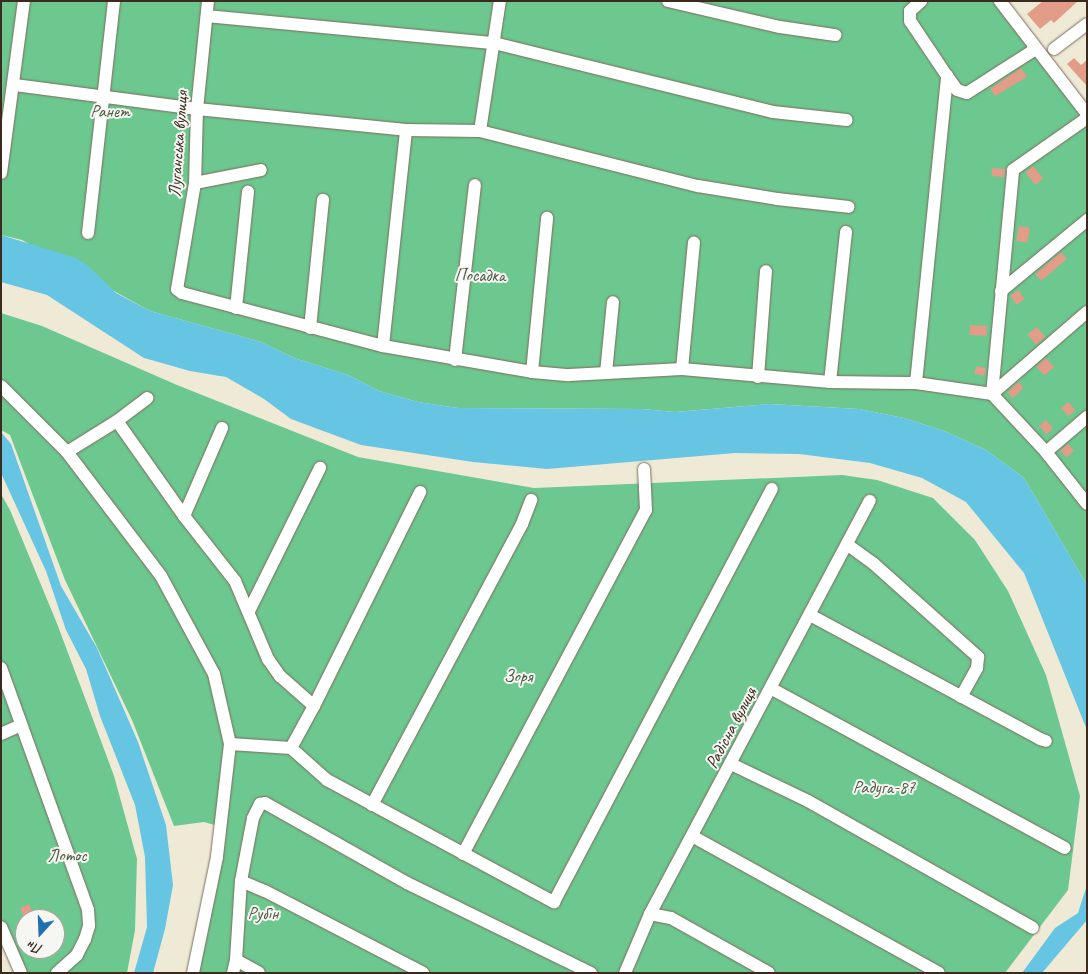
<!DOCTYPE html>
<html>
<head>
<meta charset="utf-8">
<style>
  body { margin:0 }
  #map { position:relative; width:1088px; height:974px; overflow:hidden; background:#efead6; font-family:Caveat,sans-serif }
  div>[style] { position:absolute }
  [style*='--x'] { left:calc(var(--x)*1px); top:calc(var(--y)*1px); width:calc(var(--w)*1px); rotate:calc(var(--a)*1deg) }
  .green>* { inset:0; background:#6dc88f }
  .water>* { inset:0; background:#65c5e3 }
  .building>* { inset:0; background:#e29c87; transform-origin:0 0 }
  .roads { filter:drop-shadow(0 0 1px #7a6d5e) drop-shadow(0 0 1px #7a6d5e) }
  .minor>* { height:12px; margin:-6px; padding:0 6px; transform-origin:6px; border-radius:6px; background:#fff }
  span { translate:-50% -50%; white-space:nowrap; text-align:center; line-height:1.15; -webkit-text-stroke:4px #f6f6f2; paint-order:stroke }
  .park-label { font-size:18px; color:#4a5940 }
  .street-label { font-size:18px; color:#3b2a1e }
  .frame { position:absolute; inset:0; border:2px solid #3b2a1e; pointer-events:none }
  .north { position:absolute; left:15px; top:909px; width:50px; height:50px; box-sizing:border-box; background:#f6f6f2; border:1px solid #aba49d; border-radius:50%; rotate:200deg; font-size:14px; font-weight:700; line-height:20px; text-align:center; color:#3b2a1e }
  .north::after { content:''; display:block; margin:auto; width:18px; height:22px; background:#1f6fb2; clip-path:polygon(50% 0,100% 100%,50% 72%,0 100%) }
</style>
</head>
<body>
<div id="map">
  <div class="green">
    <i style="clip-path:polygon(1px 1px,994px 1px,1087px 118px,1087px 585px,1024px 478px,986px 450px,947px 432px,904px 418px,859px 409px,770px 404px,675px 412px,642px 409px,458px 408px,418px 402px,379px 391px,348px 375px,294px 358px,261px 342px,150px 311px,22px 240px,1px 235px)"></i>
    <i style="clip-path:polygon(1px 313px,42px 326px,177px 385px,358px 457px,534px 488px,842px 475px,877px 480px,933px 498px,975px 540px,1008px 591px,1046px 675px,1080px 796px,1068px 890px,1005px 973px,189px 973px,218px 826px,204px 822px,174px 826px,132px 720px,65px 580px,10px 435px,1px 430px)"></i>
    <i style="clip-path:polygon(evenodd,1px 494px,10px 510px,56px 621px,91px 714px,114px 776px,137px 859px,135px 930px,127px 973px,17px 973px,1px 934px,1px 494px,25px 919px,55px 919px,55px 949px,25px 949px,25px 919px)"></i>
  </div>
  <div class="water">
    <i style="clip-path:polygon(1px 235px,76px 258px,87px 265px,116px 293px,150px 311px,261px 342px,294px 358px,348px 375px,379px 391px,418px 402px,458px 408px,642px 409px,675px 412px,769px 404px,859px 409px,904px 418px,947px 432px,986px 450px,1024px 478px,1087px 585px,1087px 730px,1024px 573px,966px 502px,922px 478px,870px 463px,799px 454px,735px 453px,547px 469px,473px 462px,361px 445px,291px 419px,264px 399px,226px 377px,190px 371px,144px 358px,47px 295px,1px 282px)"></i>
    <i style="clip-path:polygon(1px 432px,11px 444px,61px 586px,97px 648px,138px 742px,166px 825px,173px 885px,165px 929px,153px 973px,134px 973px,147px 927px,145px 857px,135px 805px,100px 716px,86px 669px,66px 630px,46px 571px,1px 473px)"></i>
    <i style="clip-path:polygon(1087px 885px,1087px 920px,1042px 973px,1022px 973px,1055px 928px,1078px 913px)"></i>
  </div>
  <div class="building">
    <i style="clip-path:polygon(1043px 1px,1078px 1px,1054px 23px,1051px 20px,1040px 29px,1027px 14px)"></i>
    <i style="clip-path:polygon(1074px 58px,1081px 65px,1087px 60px,1087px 86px,1067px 64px)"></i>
    <i style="clip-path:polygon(1021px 68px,1027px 77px,995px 96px,990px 89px)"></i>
    <i style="left:1033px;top:166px;width:16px;height:10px;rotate:50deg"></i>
    <i style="left:992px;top:168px;width:13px;height:8px;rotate:4deg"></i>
    <i style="left:1019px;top:226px;width:11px;height:15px;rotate:10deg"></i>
    <i style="left:1061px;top:252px;width:9px;height:34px;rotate:49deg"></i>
    <i style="left:1018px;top:290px;width:11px;height:10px;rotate:52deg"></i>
    <i style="left:970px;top:325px;width:17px;height:10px;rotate:3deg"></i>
    <i style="left:1037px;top:327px;width:13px;height:12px;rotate:51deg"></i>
    <i style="left:1046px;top:358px;width:12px;height:13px;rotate:48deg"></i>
    <i style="left:976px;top:366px;width:10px;height:8px;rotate:11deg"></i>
    <i style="left:1018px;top:382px;width:8px;height:15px;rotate:45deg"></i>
    <i style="left:1068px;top:402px;width:11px;height:9px;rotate:49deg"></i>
    <i style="left:1046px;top:420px;width:11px;height:9px;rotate:49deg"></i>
    <i style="left:1068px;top:444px;width:9px;height:10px;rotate:49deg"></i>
    <i style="left:29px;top:904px;width:12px;height:10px;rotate:66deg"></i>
  </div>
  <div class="roads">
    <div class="minor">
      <i style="--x:208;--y:1;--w:109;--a:95.8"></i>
      <i style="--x:197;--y:109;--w:74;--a:91.5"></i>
      <i style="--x:195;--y:183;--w:108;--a:99.6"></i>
      <i style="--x:177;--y:289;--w:6;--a:39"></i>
      <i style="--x:182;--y:293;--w:208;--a:14.8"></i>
      <i style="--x:383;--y:346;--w:151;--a:9.9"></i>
      <i style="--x:532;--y:372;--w:37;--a:5"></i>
      <i style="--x:569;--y:375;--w:113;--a:-3"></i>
      <i style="--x:682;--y:369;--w:149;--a:5"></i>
      <i style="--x:830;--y:382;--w:86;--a:0.7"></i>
      <i style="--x:916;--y:383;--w:77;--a:8.2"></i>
      <i style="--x:992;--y:394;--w:79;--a:47"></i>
      <i style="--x:1046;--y:452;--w:66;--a:51.7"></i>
      <i style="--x:668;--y:1;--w:115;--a:13.1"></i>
      <i style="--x:780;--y:27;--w:56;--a:8.3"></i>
      <i style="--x:1000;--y:1;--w:143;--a:52.4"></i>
      <i style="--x:207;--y:16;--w:288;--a:5.4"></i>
      <i style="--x:494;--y:43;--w:287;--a:13.9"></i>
      <i style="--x:773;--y:112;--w:74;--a:6.2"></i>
      <i style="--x:1054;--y:49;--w:41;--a:-37.1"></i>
      <i style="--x:947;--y:76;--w:17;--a:54"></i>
      <i style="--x:957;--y:90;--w:10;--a:17"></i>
      <i style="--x:967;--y:93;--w:76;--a:-32.6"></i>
      <i style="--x:1031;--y:52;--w:6;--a:-51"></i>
      <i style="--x:15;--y:85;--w:184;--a:7.5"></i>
      <i style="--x:197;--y:109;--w:210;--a:5.7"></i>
      <i style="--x:406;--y:130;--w:74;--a:0.8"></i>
      <i style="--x:480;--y:131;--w:225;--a:14.2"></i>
      <i style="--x:698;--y:186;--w:80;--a:9.3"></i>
      <i style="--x:777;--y:199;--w:72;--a:6.3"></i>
      <i style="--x:480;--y:131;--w:132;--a:-81.3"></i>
      <i style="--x:1;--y:173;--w:174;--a:-82.4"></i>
      <i style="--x:195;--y:183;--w:67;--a:-11.1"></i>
      <i style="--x:88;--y:233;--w:233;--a:-83.6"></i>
      <i style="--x:1001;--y:291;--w:112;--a:-39.5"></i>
      <i style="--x:236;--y:308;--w:117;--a:-84.1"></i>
      <i style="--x:310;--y:328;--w:129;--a:-84.2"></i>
      <i style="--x:383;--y:346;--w:217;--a:-83.9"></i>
      <i style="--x:455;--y:360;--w:176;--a:-83.5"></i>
      <i style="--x:682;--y:369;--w:127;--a:-84.6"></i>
      <i style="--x:532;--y:372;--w:155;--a:-84.4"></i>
      <i style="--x:606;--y:373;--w:71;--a:-84.4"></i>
      <i style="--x:758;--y:377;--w:106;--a:-85.7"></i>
      <i style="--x:830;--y:382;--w:151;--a:-83.9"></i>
      <i style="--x:916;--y:383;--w:309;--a:-84.2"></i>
      <i style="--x:947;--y:76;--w:66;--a:-123.9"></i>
      <i style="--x:910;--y:21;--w:10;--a:-90"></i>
      <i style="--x:910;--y:11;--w:15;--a:-42"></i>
      <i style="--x:1;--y:386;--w:93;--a:45"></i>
      <i style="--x:67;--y:452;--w:156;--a:52.8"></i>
      <i style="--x:161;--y:576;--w:111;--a:61.6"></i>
      <i style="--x:214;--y:674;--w:72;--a:77.1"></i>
      <i style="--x:230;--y:744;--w:114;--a:96.6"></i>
      <i style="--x:217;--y:857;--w:118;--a:101.7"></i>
      <i style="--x:992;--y:394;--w:225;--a:-84.6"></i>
      <i style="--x:1013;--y:170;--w:90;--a:-35.1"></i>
      <i style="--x:992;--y:394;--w:125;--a:-40.8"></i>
      <i style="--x:117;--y:421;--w:116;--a:54.8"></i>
      <i style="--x:184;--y:516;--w:83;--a:51.9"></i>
      <i style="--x:235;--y:581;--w:85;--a:67.1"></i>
      <i style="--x:268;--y:659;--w:21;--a:55"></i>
      <i style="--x:280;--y:676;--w:45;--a:41.4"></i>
      <i style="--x:67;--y:452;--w:59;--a:-31.8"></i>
      <i style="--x:117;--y:421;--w:38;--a:-37"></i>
      <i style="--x:1046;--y:452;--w:54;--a:-40.5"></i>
      <i style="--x:184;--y:516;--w:96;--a:-66.6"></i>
      <i style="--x:848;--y:545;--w:32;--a:36"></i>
      <i style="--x:874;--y:564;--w:140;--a:41.8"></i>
      <i style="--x:978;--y:657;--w:11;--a:95"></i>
      <i style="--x:977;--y:668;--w:33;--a:119"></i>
      <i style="--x:249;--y:611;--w:160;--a:-63.6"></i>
      <i style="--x:810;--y:615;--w:261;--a:28.3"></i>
      <i style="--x:1040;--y:739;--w:6;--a:18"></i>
      <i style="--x:1;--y:668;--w:257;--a:70.2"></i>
      <i style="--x:88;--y:910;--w:16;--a:86"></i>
      <i style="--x:89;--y:926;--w:14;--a:107"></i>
      <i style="--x:85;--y:939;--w:18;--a:117"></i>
      <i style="--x:77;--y:955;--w:27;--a:138"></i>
      <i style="--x:772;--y:689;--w:333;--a:28.5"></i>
      <i style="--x:1;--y:734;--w:22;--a:-24"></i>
      <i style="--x:230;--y:744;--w:61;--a:3.8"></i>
      <i style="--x:291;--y:748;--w:48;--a:41.6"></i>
      <i style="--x:327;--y:780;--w:258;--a:28.3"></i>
      <i style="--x:554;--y:902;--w:467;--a:-62.2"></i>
      <i style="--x:291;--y:748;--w:48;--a:-61.3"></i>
      <i style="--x:314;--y:706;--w:239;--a:-63.6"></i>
      <i style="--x:731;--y:764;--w:85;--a:25.7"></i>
      <i style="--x:808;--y:801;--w:258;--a:29.4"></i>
      <i style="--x:372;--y:805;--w:319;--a:-61.9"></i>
      <i style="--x:522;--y:524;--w:26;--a:-69"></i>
      <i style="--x:692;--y:836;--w:282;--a:29"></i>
      <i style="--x:463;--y:854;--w:390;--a:-62"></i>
      <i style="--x:646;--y:510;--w:41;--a:-92.8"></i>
      <i style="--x:241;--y:881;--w:26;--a:23"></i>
      <i style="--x:265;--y:891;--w:178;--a:27.4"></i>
      <i style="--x:650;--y:914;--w:21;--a:11"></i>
      <i style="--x:671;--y:918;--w:112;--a:29.3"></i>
      <i style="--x:1;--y:927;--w:50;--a:66.5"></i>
      <i style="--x:236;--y:960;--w:26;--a:29"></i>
      <i style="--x:233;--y:973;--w:13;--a:-77"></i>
      <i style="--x:236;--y:960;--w:79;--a:-86.4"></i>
      <i style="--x:241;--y:881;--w:64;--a:-79.2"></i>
      <i style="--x:253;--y:818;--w:16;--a:-63"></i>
      <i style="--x:260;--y:804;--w:5;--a:-11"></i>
      <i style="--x:265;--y:803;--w:163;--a:29.4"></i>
      <i style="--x:407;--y:883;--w:205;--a:26.1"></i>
      <i style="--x:625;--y:973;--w:64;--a:-67"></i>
      <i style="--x:650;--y:914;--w:468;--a:-62"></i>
    </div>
  </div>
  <div class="park-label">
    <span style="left:110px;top:111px">Ранет</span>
    <span style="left:480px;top:275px">Посадка</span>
    <span style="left:518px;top:676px">Зоря</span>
    <span style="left:884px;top:787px">Радуга-87</span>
    <span style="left:67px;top:855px">Лотос</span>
    <span style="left:263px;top:913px">Рубін</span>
  </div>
  <div class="street-label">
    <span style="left:178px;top:144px;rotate:-86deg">Луганська вулиця</span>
    <span style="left:731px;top:728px;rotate:-62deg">Радісна вулиця</span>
  </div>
  <div class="frame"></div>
  <div class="north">Пн</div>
</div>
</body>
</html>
